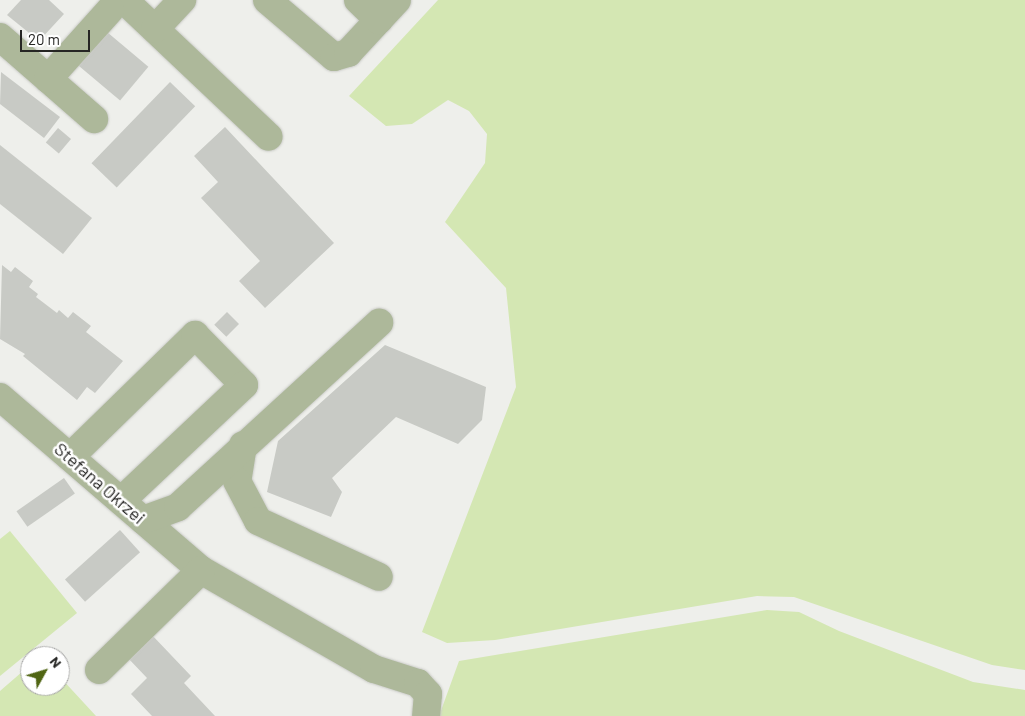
<!DOCTYPE html>
<html>
<head>
<meta charset="utf-8">
<style>
  body { margin:0 }
  #map { position:relative; width:1025px; height:716px; overflow:hidden; background:#eeefeb; font-family:Barlow,sans-serif }
  div>[style] { position:absolute }
  [style*='--x'] { left:calc(var(--x)*1px); top:calc(var(--y)*1px); width:calc(var(--w)*1px); rotate:calc(var(--a)*1deg) }
  .green>* { inset:0; background:#d4e7b3 }
  .building>* { inset:0; background:#c8cac5; transform-origin:0 0 }
  .roads { filter:drop-shadow(0 0 1px #cacbc7) drop-shadow(0 0 1px #cacbc7) }
  .minor>* { height:28px; margin:-14px; padding:0 14px; transform-origin:14px; border-radius:14px; background:#adb89a }
  span { translate:-50% -50%; white-space:nowrap; text-align:center; line-height:1.15; -webkit-text-stroke:5px #fff; paint-order:stroke }
  .street-label { font-size:18px; color:#262624 }
  .north { position:absolute; left:20px; top:646px; width:50px; height:50px; box-sizing:border-box; background:#fff; border:1px solid #a8a8a7; border-radius:50%; rotate:51deg; font-size:14px; font-weight:700; line-height:20px; text-align:center; color:#262624 }
  .north::after { content:''; display:block; margin:auto; width:18px; height:22px; background:#506513; clip-path:polygon(50% 0,100% 100%,50% 72%,0 100%) }
  .scale { position:absolute; left:20px; top:30px; width:70px; height:22px; box-sizing:border-box; border:2px solid #262624; border-top:0; padding-left:6px; font-size:15px; line-height:18px; white-space:nowrap; color:#262624; -webkit-text-stroke:4px #fff; paint-order:stroke }
</style>
</head>
<body>
<div id="map">
  <div class="green">
    <i style="clip-path:polygon(438px 0,1025px 0,1025px 670px,992px 665px,794px 597px,757px 596px,495px 640px,447px 643px,422px 632px,516px 387px,506px 288px,445px 222px,485px 163px,487px 134px,469px 111px,448px 100px,412px 124px,386px 126px,349px 96px)"></i>
    <i style="clip-path:polygon(10px 531px,77px 613px,0 676px,0 539px)"></i>
    <i style="clip-path:polygon(767px 610px,799px 612px,839px 631px,973px 682px,1025px 690px,1025px 716px,439px 716px,459px 661px)"></i>
    <i style="clip-path:polygon(30px 665px,30px 686px,60px 686px,60px 677px,96px 716px,0 716px,0 691px)"></i>
  </div>
  <div class="building">
    <i style="clip-path:polygon(21px 0,49px 0,64px 14px,39px 41px,7px 15px)"></i>
    <i style="left:107px;top:32px;width:54px;height:44px;rotate:40deg"></i>
    <i style="clip-path:polygon(1px 72px,60px 117px,44px 138px,0 104px)"></i>
    <i style="left:170px;top:82px;width:35px;height:113px;rotate:44deg"></i>
    <i style="clip-path:polygon(225px 127px,334px 243px,265px 308px,239px 281px,260px 261px,201px 198px,218px 182px,194px 156px)"></i>
    <i style="left:58px;top:128px;width:17px;height:19px;rotate:40deg"></i>
    <i style="clip-path:polygon(0 145px,92px 218px,63px 254px,0 204px)"></i>
    <i style="clip-path:polygon(2px 265px,11px 272px,15px 267px,33px 281px,29px 287px,38px 294px,36px 297px,57px 313px,59px 310px,68px 318px,73px 312px,91px 326px,86px 332px,123px 361px,95px 393px,87px 387px,77px 400px,23px 356px,25px 354px,0 339px)"></i>
    <i style="left:227px;top:312px;width:17px;height:18px;rotate:45deg"></i>
    <i style="clip-path:polygon(385px 345px,486px 387px,482px 420px,458px 444px,396px 417px,332px 478px,342px 492px,331px 517px,267px 492px,278px 441px)"></i>
    <i style="left:64px;top:478px;width:19px;height:58px;rotate:55deg"></i>
    <i style="left:120px;top:530px;width:30px;height:74px;rotate:48deg"></i>
    <i style="clip-path:polygon(151px 634px,191px 676px,184px 683px,215px 716px,152px 716px,131px 694px,147px 678px,127px 657px)"></i>
  </div>
  <div class="roads">
    <div class="minor">
      <i style="--x:124;--y:0;--w:199;--a:43.4"></i>
      <i style="--x:267;--y:0;--w:88;--a:40.4"></i>
      <i style="--x:334;--y:57;--w:15;--a:-16"></i>
      <i style="--x:348;--y:53;--w:72;--a:-47.2"></i>
      <i style="--x:358;--y:0;--w:29;--a:44"></i>
      <i style="--x:155;--y:29;--w:40;--a:-47"></i>
      <i style="--x:0;--y:37;--w:125;--a:41.1"></i>
      <i style="--x:48;--y:79;--w:93;--a:-48.1"></i>
      <i style="--x:0;--y:397;--w:265;--a:40.7"></i>
      <i style="--x:201;--y:570;--w:199;--a:29.8"></i>
      <i style="--x:374;--y:669;--w:46;--a:17.7"></i>
      <i style="--x:418;--y:683;--w:15;--a:48"></i>
      <i style="--x:428;--y:694;--w:22;--a:95"></i>
      <i style="--x:243;--y:445;--w:36;--a:99"></i>
      <i style="--x:237;--y:481;--w:45;--a:62.3"></i>
      <i style="--x:258;--y:521;--w:133;--a:24.8"></i>
      <i style="--x:70;--y:457;--w:175;--a:-44.3"></i>
      <i style="--x:195;--y:335;--w:70;--a:45.6"></i>
      <i style="--x:244;--y:385;--w:169;--a:136.7"></i>
      <i style="--x:143;--y:520;--w:37;--a:-20"></i>
      <i style="--x:178;--y:507;--w:273;--a:-42.5"></i>
      <i style="--x:99;--y:670;--w:143;--a:-44.4"></i>
    </div>
  </div>
  <div class="street-label">
    <span style="left:100px;top:483px;rotate:41deg">Stefana Okrzei</span>
  </div>
  <div class="north">N</div>
  <div class="scale">20 m</div>
</div>
</body>
</html>
